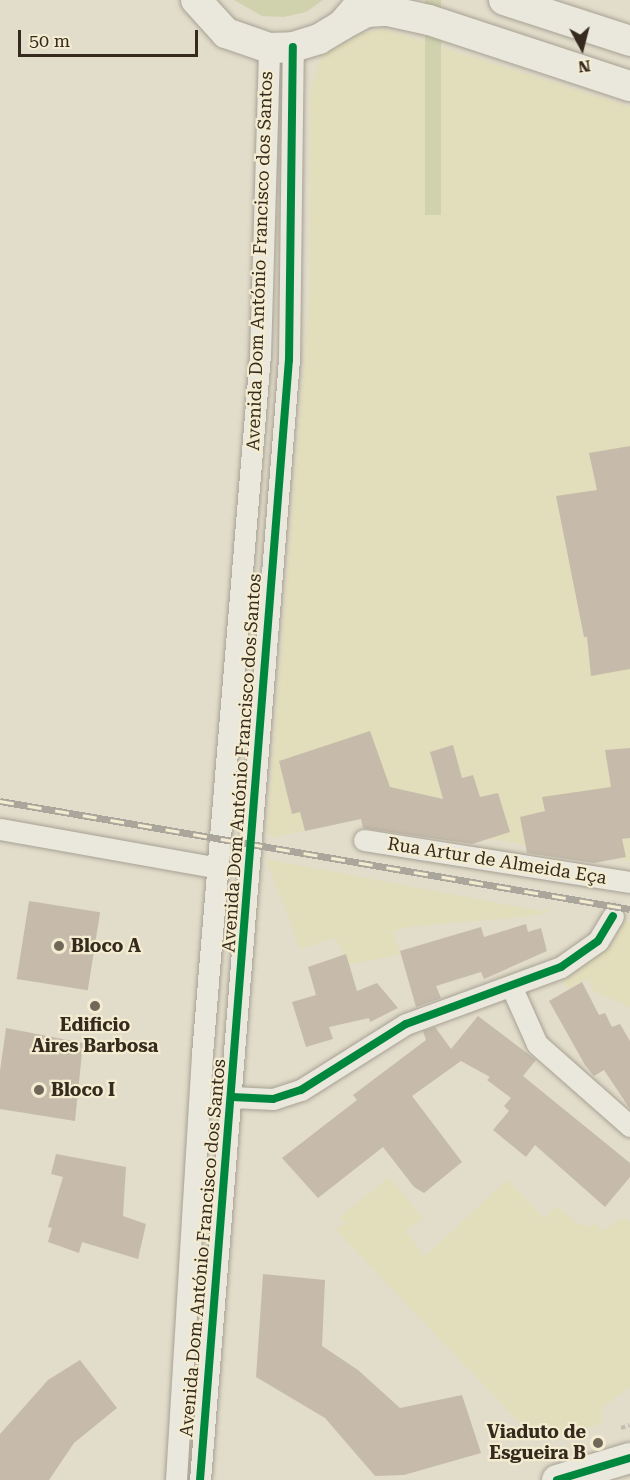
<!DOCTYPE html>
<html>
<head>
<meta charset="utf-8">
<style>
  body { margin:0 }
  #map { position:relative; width:630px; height:1480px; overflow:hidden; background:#e2dcca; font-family:"Roboto Serif",serif }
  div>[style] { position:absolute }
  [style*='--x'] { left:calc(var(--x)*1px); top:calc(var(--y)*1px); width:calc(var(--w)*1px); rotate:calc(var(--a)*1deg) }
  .farmland>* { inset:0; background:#e2ddbb }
  .green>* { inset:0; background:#cfd2ad; transform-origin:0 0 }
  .building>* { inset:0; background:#c6bbab; transform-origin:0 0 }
  .path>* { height:4px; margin-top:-2px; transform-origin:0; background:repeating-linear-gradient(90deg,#c3bdb3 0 4.5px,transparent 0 7.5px) }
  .roads { filter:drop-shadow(0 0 2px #a7a194) drop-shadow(0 0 2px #a7a194) }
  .street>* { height:21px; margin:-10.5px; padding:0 10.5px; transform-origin:10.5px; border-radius:10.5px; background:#eae7dc }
  .secondary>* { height:30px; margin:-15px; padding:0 15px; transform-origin:15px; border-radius:15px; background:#eae7dc }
  .rail>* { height:7px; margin-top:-3.5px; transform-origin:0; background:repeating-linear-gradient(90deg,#f4ecd0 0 14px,#aaa69c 0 28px); box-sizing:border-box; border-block:2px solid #aaa69c }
  .cycleway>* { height:8px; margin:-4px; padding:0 4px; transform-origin:4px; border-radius:4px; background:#00873e }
  .dots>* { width:16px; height:16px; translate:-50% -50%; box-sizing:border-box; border:3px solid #f4ecd0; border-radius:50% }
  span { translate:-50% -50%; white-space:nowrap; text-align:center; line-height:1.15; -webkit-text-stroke:4.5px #f4ecd0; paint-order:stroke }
  .street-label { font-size:18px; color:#352a1d }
  .poi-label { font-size:18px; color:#352a1d; font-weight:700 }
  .left { translate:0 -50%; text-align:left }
  .right { translate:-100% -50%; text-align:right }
  .north { position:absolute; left:552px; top:18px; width:60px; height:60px; -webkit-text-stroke:4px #f4ecd0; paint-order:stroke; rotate:173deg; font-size:16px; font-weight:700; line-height:24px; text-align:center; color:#352a1d }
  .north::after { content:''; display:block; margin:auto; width:21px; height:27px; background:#352a1d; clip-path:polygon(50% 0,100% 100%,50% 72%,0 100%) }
  .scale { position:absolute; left:18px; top:30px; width:180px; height:27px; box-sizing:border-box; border:3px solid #352a1d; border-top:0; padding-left:8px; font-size:18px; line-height:21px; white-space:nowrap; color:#352a1d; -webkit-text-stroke:4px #f4ecd0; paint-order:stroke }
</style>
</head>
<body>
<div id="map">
  <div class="farmland">
    <i style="clip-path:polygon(384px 29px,630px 107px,630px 861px,359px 818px,273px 838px,267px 832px,310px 290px,311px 89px,322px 55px,350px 35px)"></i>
    <i style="clip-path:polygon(266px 859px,541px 911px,556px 905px,540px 915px,407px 927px,393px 932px,401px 954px,349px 965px,335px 938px,300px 949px)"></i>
    <i style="clip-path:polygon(624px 921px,630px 922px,630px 1007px,592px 990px,589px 978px,567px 989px,560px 977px,613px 942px)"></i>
    <i style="clip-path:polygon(389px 1177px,423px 1218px,406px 1231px,425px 1256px,507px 1180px,544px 1218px,556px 1206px,580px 1225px,583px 1223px,588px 1228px,595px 1223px,603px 1231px,624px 1217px,630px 1222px,630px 1387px,600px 1409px,603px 1417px,600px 1424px,536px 1440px,335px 1229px,345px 1224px,340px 1217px)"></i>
  </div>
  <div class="green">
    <i style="clip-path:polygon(234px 0,323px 0,306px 12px,284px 17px,262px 16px)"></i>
    <i style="left:425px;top:0;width:16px;height:215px"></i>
  </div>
  <div class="building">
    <i style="clip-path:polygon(630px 446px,630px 669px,591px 676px,587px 637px,584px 637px,556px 496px,597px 490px,589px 453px)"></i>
    <i style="clip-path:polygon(370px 731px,390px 787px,443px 799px,430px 752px,453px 745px,462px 778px,473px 775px,480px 797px,498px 793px,510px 832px,472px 844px,363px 828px,361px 819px,305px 831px,300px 812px,292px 814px,279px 761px)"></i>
    <i style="clip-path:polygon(630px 748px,630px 838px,622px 839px,626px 857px,594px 863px,527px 853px,520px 817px,545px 811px,542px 797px,611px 787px,605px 750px)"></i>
    <i style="left:29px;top:901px;width:72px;height:79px;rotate:9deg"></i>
    <i style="clip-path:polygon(526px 924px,528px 932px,541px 928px,547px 951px,484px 979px,481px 972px,436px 986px,441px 998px,416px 1007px,400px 951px,481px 927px,484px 937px)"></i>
    <i style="clip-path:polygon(346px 954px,357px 991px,377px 983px,398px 1008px,370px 1022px,369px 1018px,329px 1027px,333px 1039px,306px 1047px,292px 1002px,316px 995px,308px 967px)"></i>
    <i style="clip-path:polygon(582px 982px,599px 1015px,605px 1013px,612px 1027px,620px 1024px,630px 1041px,630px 1109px,604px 1070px,594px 1076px,585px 1065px,549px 1001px)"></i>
    <i style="clip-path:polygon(478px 1016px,536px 1060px,523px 1076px,630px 1163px,630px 1177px,605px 1207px,535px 1145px,526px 1157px,493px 1130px,509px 1111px,504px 1106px,511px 1098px,487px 1080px,490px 1077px,461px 1061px,412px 1096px,462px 1162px,424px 1193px,414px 1187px,383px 1147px,318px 1198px,282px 1158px,357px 1100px,353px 1095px,426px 1040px,423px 1031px,435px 1027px,451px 1049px)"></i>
    <i style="clip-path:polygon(6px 1028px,83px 1043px,75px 1121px,0 1109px,0 1071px)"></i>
    <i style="clip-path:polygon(56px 1154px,126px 1167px,123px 1216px,146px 1224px,138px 1259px,82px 1242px,79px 1253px,48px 1242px,52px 1228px,48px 1227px,63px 1177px,51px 1174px)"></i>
    <i style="clip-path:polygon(263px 1274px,325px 1280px,322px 1346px,358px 1370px,400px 1408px,462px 1395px,481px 1453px,404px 1475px,375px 1476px,325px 1418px,256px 1377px)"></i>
    <i style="clip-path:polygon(80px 1360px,117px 1408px,74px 1443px,49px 1480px,0 1480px,0 1434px,48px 1380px)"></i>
  </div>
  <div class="path">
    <i style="--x:621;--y:1428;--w:9;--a:-18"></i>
  </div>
  <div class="roads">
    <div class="street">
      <i style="--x:0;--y:829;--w:222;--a:10.1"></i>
      <i style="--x:364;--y:840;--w:269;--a:9"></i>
      <i style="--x:512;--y:988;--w:61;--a:65.9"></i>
      <i style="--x:537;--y:1044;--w:124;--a:41.4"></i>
      <i style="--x:232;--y:1097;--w:41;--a:2.8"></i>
      <i style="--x:273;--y:1099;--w:29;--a:-18"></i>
      <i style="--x:301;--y:1090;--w:124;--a:-32.2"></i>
      <i style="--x:406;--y:1024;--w:165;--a:-20.2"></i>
      <i style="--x:561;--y:967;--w:45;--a:-35.1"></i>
      <i style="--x:598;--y:941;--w:29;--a:-59"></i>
      <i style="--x:176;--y:1480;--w:427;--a:-86.5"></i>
      <i style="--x:202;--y:1054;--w:701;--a:-85.26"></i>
      <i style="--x:260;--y:355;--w:307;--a:-88.3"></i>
      <i style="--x:200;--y:1480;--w:1124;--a:-85.46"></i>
      <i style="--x:289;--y:360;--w:313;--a:-89.3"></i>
    </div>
    <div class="secondary">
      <i style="--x:196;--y:0;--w:45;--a:47.7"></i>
      <i style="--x:226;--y:33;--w:46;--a:19.2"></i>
      <i style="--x:269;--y:48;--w:24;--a:-2"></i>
      <i style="--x:293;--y:47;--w:27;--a:-17"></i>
      <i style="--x:319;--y:39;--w:27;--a:-31"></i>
      <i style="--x:342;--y:25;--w:20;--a:-49"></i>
      <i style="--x:504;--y:0;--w:133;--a:18"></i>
      <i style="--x:342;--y:25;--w:27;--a:-28"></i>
      <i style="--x:366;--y:12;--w:22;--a:-3"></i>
      <i style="--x:388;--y:11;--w:42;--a:12.4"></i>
      <i style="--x:429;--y:20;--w:212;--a:18.2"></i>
      <i style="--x:557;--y:1480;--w:76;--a:-16.8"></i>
    </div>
  </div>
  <div class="rail">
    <i style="--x:0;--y:801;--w:639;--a:9.73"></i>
  </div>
  <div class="cycleway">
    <i style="--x:232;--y:1097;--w:41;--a:2.8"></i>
    <i style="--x:273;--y:1099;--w:29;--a:-18"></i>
    <i style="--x:301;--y:1090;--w:124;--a:-32.2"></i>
    <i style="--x:406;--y:1024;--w:165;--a:-20.2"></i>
    <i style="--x:561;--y:967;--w:45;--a:-35.1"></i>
    <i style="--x:598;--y:941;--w:29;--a:-59"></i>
    <i style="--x:200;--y:1480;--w:1124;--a:-85.46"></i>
    <i style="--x:289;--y:360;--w:313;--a:-89.3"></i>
    <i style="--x:557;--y:1480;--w:76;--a:-16.8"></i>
  </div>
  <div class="dots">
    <i style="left:59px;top:946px;background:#72685a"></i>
    <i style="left:95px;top:1006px;background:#72685a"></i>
    <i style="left:39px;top:1090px;background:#72685a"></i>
    <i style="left:598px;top:1443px;background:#72685a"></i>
  </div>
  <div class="street-label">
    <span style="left:260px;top:261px;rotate:-88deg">Avenida Dom António Francisco dos Santos</span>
    <span style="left:242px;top:763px;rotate:-86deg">Avenida Dom António Francisco dos Santos</span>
    <span style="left:497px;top:861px;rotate:9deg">Rua Artur de Almeida Eça</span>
    <span style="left:203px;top:1248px;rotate:-85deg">Avenida Dom António Francisco dos Santos</span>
  </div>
  <div class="poi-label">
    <span class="left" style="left:71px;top:946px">Bloco A</span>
    <span style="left:95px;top:1036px">Edificio<br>Aires Barbosa</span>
    <span class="left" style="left:51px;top:1090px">Bloco I</span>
    <span class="right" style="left:586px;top:1443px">Viaduto de<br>Esgueira B</span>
  </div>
  <div class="north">N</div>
  <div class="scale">50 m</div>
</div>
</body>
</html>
